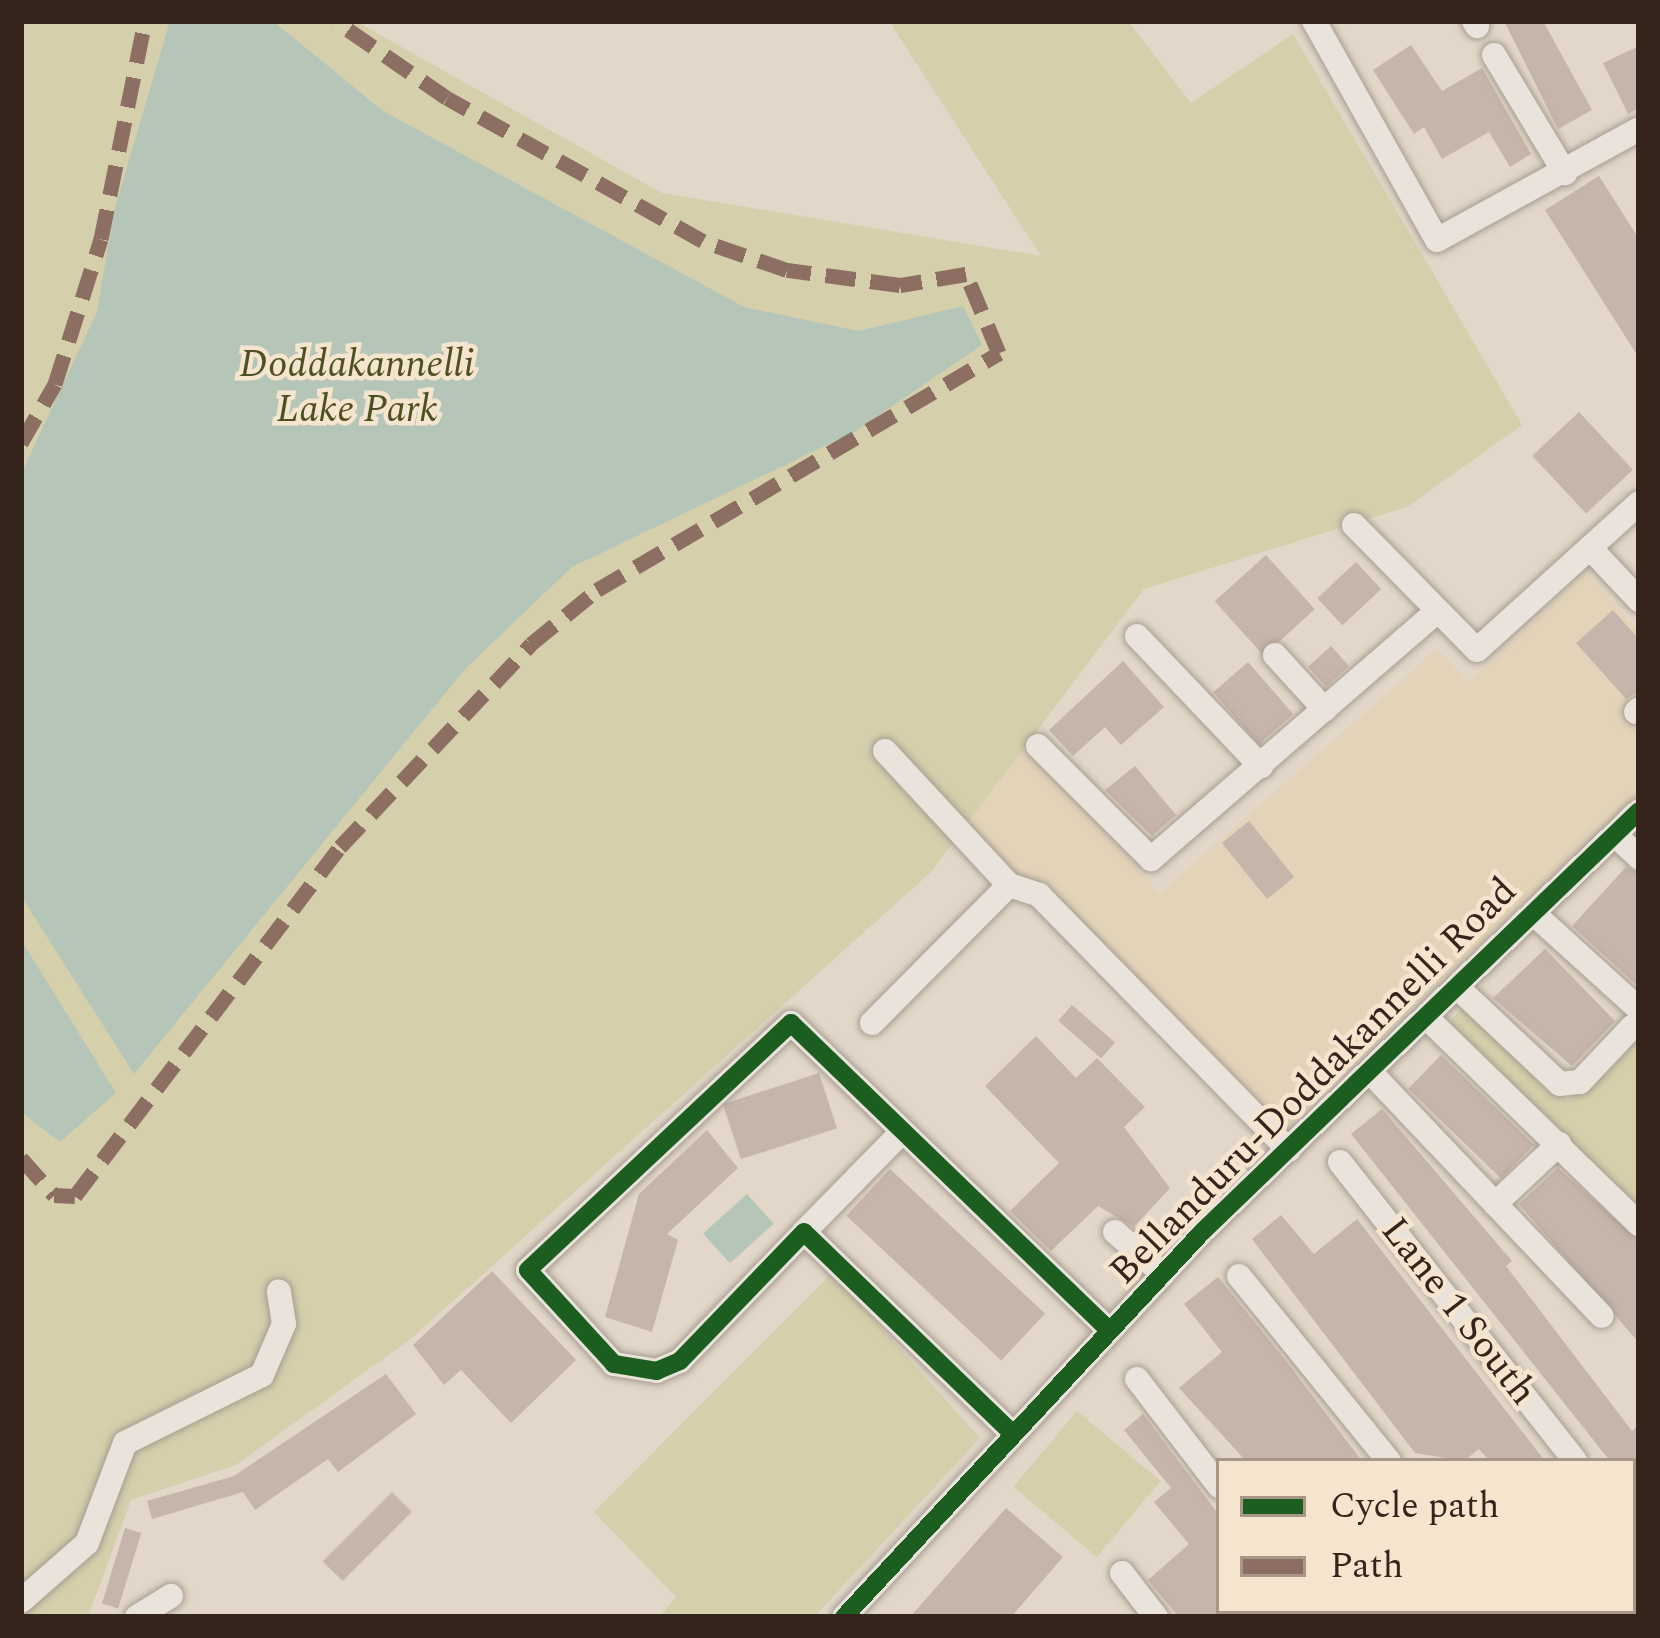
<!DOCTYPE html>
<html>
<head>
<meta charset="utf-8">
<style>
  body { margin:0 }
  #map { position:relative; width:1660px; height:1638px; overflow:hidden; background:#e2d7c8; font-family:Spectral,serif }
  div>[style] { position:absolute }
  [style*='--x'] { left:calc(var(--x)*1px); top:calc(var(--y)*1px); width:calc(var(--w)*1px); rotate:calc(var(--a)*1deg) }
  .farmland>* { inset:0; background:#e3d4b9 }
  .green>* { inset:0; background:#d5cfab; transform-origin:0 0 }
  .water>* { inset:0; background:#b5c6b9; transform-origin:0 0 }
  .building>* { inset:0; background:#c6b5aa; transform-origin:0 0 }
  .roads { filter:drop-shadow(0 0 3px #a79d92) drop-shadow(0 0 3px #a79d92) }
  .minor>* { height:24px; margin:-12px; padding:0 12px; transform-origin:12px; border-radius:12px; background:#eae3db }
  .quiet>* { height:15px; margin-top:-7.5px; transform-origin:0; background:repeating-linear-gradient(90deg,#8d6e63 0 30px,transparent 0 45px) }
  .cycleway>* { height:18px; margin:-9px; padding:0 9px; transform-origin:9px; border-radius:9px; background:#1b5e20 }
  span { translate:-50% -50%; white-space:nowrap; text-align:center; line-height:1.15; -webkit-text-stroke:9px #f5e4ce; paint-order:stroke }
  .park-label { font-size:39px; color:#4d5122; font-style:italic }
  .street-label { font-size:39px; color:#35241c }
  .frame { position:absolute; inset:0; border:24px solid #35241c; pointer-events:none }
  .legend { position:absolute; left:1216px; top:1458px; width:420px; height:156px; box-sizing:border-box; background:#f5e4ce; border:3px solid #a89787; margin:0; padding:15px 21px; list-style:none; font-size:36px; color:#35241c }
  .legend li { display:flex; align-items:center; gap:24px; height:60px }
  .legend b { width:60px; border:3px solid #a89787 }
</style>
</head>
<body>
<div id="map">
  <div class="farmland">
    <i style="clip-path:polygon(1586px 573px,1639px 632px,1639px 792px,1277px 1137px,967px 825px,1024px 748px,1160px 893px,1437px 649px,1469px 682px)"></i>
  </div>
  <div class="green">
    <i style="clip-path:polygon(21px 21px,355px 21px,662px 193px,1041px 256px,889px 21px,1128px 21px,1191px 103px,1293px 34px,1522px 425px,1407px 507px,1144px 589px,930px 873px,412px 1338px,236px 1465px,131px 1500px,88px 1617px,21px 1617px)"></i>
    <i style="clip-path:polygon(1467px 1004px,1568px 1101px,1639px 1031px,1639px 1207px,1446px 1025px)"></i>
    <i style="clip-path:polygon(832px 1273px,980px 1438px,814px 1617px,659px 1617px,676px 1597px,594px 1512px)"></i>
    <i style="left:1077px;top:1411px;width:109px;height:99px;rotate:40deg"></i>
  </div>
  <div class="water">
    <i style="clip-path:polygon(170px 21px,273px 21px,383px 111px,744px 307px,859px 331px,963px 306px,982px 345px,854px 432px,572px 567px,465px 669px,134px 1074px,21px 896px,21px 474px,97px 312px,114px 211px)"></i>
    <i style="clip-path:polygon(21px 940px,116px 1093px,60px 1142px,21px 1112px)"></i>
    <i style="left:747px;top:1194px;width:40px;height:59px;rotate:48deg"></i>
  </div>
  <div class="building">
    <i style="clip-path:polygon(1504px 21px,1543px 21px,1592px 110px,1558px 129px)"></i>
    <i style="clip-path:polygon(1411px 45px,1442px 91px,1482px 68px,1531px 154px,1510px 167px,1489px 132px,1442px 159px,1424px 127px,1414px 134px,1373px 70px)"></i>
    <i style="clip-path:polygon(1639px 46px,1639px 108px,1628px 114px,1603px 63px)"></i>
    <i style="clip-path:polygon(1599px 176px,1639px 239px,1639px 358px,1545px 210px)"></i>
    <i style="left:1579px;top:412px;width:79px;height:64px;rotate:47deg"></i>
    <i style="left:1266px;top:555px;width:73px;height:69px;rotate:48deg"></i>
    <i style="left:1356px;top:562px;width:37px;height:53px;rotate:47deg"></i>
    <i style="clip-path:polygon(1613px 610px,1639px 639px,1639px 691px,1626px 699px,1576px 643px)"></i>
    <i style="left:1331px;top:646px;width:27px;height:31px;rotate:48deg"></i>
    <i style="clip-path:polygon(1123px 661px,1164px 707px,1121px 745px,1105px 727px,1073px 756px,1049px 730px)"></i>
    <i style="left:1248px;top:662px;width:69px;height:46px;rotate:49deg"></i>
    <i style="clip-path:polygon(1135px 766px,1176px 815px,1152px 836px,1105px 790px)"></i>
    <i style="left:1249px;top:821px;width:72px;height:35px;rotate:51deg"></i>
    <i style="clip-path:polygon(1626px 867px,1639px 873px,1639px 987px,1572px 926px)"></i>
    <i style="clip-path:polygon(1545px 949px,1615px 1021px,1572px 1066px,1493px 998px)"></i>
    <i style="left:1072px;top:1005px;width:57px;height:21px;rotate:41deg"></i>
    <i style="clip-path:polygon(1036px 1036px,1076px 1078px,1097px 1058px,1145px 1107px,1124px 1127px,1170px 1188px,1134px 1227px,1098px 1206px,1051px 1251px,1010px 1211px,1059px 1163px,985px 1086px)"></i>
    <i style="left:1441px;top:1055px;width:129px;height:47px;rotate:44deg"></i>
    <i style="left:819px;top:1073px;width:58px;height:101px;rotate:72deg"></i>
    <i style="clip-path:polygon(1382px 1109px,1512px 1261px,1506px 1266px,1632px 1431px,1639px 1425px,1639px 1461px,1610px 1461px,1351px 1134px)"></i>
    <i style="clip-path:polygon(707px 1130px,738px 1168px,667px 1234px,678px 1240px,652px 1332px,605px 1317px,639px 1194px)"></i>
    <i style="clip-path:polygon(1558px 1168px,1639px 1240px,1639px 1343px,1519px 1204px)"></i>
    <i style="left:890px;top:1169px;width:212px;height:64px;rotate:43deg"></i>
    <i style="clip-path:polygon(1281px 1215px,1314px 1254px,1357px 1219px,1545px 1461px,1490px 1461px,1479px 1449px,1464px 1461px,1415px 1453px,1252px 1239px)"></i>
    <i style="clip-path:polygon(492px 1271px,576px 1360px,511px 1423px,461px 1370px,444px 1385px,413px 1345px)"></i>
    <i style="clip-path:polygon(1218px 1277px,1286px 1361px,1362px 1461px,1246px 1461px,1179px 1388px,1222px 1352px,1184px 1304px)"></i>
    <i style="clip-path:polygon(386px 1374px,416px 1414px,338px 1472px,328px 1459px,255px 1510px,243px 1492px,152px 1519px,147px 1501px,234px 1476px)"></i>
    <i style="clip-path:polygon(1143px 1414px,1219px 1515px,1219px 1611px,1231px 1617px,1179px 1617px,1148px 1580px,1189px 1544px,1154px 1502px,1171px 1488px,1124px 1430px)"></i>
    <i style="left:392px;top:1492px;width:28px;height:98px;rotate:45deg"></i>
    <i style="clip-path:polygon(1006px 1508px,1063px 1557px,1011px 1617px,910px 1617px)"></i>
    <i style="left:125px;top:1528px;width:17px;height:79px;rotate:17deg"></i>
  </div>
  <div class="roads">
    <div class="minor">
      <i style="--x:1314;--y:21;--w:251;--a:60.7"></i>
      <i style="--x:1437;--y:240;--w:230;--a:-28.8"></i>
      <i style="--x:1474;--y:21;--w:6;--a:59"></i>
      <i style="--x:1494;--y:55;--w:138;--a:59"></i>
      <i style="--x:1354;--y:525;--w:175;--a:45.5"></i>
      <i style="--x:1477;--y:650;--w:219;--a:-42.2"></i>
      <i style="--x:1591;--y:549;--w:70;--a:46.7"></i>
      <i style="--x:1137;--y:636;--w:180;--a:46.4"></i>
      <i style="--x:1275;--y:655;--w:74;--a:47.7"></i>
      <i style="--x:1636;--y:712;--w:4;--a:-45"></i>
      <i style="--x:1038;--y:746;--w:160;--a:45"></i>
      <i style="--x:1151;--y:859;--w:377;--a:-40.9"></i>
      <i style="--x:885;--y:751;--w:183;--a:47.2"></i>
      <i style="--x:1615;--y:835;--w:33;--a:43"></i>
      <i style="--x:1533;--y:913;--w:143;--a:42.2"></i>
      <i style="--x:1457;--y:987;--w:141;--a:43.3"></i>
      <i style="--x:1560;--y:1084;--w:20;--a:-6"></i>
      <i style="--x:1580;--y:1082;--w:76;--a:-46.6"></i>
      <i style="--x:1427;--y:1018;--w:296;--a:44.2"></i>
      <i style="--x:872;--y:1023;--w:194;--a:-45.2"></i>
      <i style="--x:1009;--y:885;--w:32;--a:18"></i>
      <i style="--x:1039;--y:895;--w:357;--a:45.6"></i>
      <i style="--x:1373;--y:1075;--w:332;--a:46.5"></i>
      <i style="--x:1340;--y:1162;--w:380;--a:51.8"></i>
      <i style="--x:1495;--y:1204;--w:88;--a:-43.2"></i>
      <i style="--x:804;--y:1232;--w:139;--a:-45.6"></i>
      <i style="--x:1115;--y:1232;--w:64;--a:41.2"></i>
      <i style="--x:1239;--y:1276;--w:238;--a:51"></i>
      <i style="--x:1137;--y:1379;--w:135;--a:52.5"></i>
      <i style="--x:1012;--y:1433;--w:289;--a:-136"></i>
      <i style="--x:804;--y:1232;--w:179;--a:133.9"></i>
      <i style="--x:680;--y:1361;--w:25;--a:157"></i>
      <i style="--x:657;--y:1371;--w:44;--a:-170.8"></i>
      <i style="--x:614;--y:1364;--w:127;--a:-132.5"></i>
      <i style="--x:528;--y:1270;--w:361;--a:-43.2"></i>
      <i style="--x:791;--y:1023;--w:443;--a:44"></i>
      <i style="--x:1633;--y:1535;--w:9;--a:49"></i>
      <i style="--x:1122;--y:1573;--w:56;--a:52.3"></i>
      <i style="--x:21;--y:1601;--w:88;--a:-41.3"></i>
      <i style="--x:87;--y:1543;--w:107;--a:-69.2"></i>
      <i style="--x:125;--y:1443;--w:153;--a:-26.4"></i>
      <i style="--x:262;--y:1375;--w:56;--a:-66.7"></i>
      <i style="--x:284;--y:1324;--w:33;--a:-99"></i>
      <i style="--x:1315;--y:1611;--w:7;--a:56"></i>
      <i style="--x:1510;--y:1611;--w:8;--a:50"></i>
      <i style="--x:137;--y:1617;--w:40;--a:-32"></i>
      <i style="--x:844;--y:1617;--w:526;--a:-47.08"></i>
      <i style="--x:1202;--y:1232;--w:607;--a:-43.93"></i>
    </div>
  </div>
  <div class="quiet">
    <i style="--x:21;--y:443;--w:68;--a:-60"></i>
    <i style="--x:55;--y:384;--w:152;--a:-72.4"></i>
    <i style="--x:101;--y:239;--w:222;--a:-78.6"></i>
    <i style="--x:21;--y:1158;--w:50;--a:48.3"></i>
    <i style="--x:54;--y:1195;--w:21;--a:3"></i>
    <i style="--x:75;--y:1196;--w:438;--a:-52.8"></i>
    <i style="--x:340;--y:847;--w:279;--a:-46.7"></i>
    <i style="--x:531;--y:644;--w:85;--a:-39.3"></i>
    <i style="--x:597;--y:590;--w:467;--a:-30.5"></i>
    <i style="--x:999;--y:353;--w:86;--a:-112.7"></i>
    <i style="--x:966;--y:274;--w:67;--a:170.5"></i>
    <i style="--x:900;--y:285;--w:114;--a:-172.4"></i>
    <i style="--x:787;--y:270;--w:89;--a:-161"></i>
    <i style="--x:703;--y:241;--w:293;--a:-150.8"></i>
    <i style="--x:447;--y:98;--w:135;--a:-145.3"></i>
  </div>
  <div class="cycleway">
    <i style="--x:1012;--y:1433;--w:289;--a:-136"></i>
    <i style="--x:804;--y:1232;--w:179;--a:133.9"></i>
    <i style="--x:680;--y:1361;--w:25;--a:157"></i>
    <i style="--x:657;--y:1371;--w:44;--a:-170.8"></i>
    <i style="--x:614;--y:1364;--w:127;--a:-132.5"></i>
    <i style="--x:528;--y:1270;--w:361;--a:-43.2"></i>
    <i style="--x:791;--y:1023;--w:443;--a:44"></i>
    <i style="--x:844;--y:1617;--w:526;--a:-47.08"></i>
    <i style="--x:1202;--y:1232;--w:607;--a:-43.93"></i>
  </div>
  <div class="park-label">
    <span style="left:357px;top:388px">Doddakannelli<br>Lake Park</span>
  </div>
  <div class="street-label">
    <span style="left:1314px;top:1082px;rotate:-45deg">Bellanduru-Doddakannelli Road</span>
    <span style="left:1458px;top:1312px;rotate:52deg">Lane 1 South</span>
  </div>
  <div class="frame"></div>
  <ul class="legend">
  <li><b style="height:15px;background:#1b5e20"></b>Cycle path</li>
  <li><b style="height:15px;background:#8d6e63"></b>Path</li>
  </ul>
</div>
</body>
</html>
